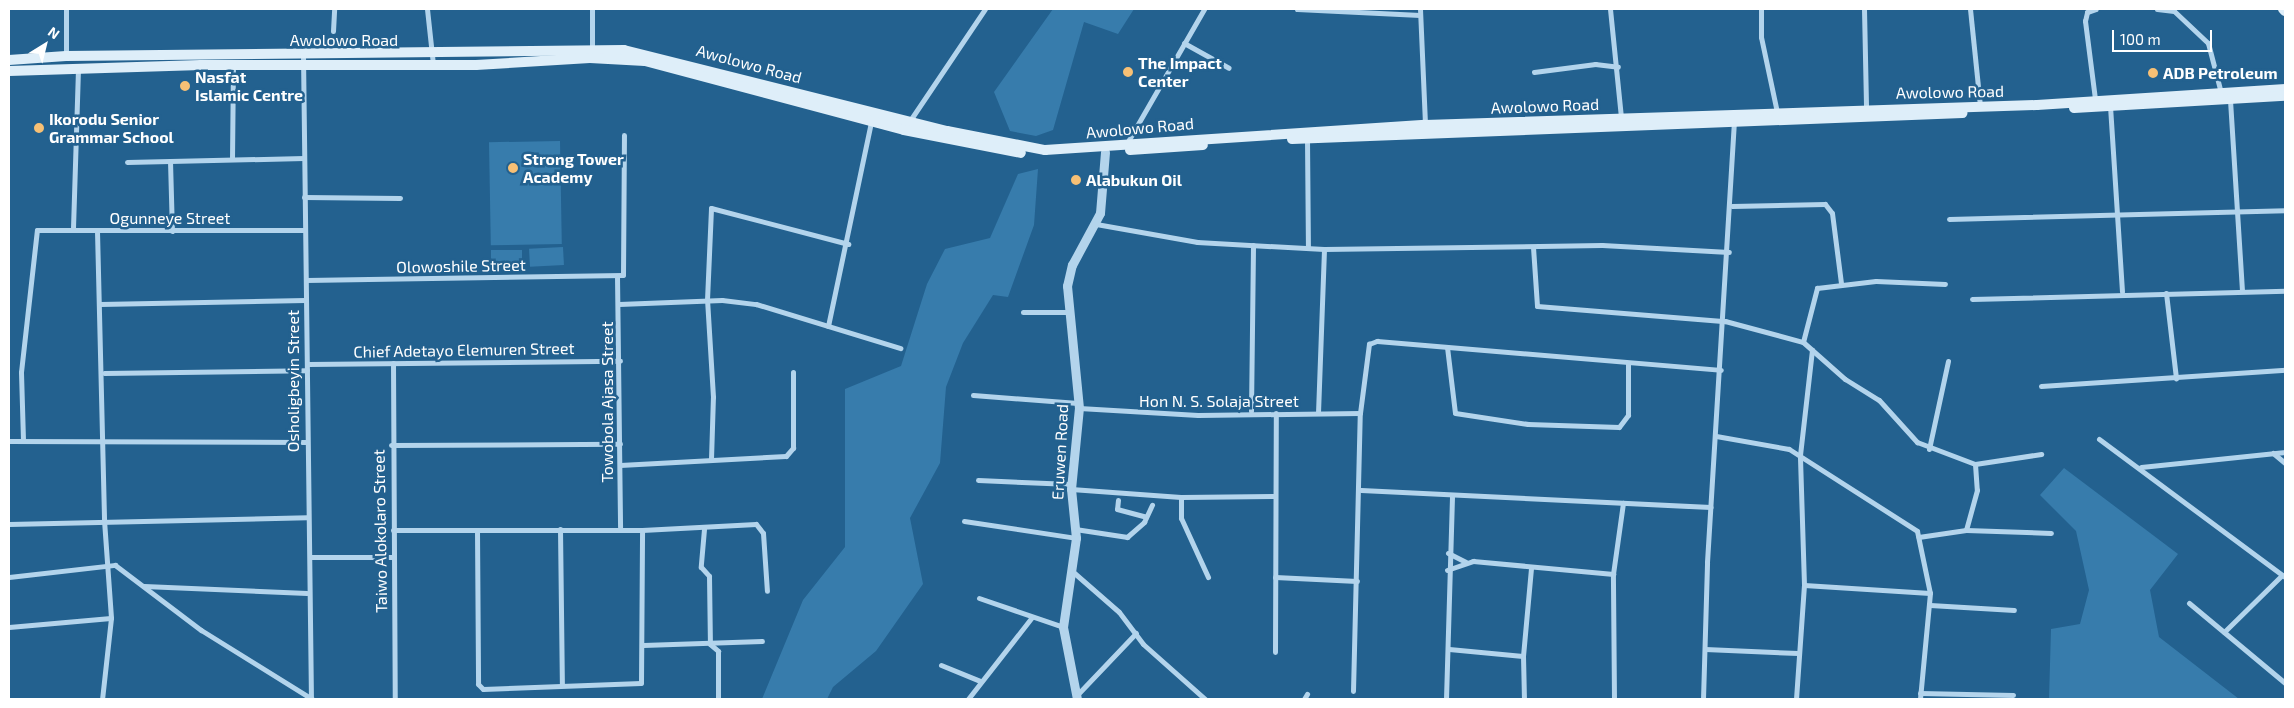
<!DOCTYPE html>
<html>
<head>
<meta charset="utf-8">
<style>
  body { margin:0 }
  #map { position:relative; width:2294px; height:708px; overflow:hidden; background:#23618f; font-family:"Exo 2",sans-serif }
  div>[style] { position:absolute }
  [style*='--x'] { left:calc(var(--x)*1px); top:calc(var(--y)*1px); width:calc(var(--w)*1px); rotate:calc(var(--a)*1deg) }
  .green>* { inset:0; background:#377cac; transform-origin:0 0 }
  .minor>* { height:5px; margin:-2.5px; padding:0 2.5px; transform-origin:2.5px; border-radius:2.5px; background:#b3d4ec }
  .tertiary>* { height:9px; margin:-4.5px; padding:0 4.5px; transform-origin:4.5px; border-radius:4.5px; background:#b3d4ec }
  .secondary>* { height:10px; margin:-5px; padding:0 5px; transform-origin:5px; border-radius:5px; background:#deeef9 }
  .dots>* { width:14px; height:14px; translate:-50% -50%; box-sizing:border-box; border:2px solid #23618f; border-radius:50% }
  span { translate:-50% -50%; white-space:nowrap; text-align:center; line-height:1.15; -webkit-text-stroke:5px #23618f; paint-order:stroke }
  .street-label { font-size:16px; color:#fff }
  .poi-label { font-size:16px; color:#fff; font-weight:700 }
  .left { translate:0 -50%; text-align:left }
  .frame { position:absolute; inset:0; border:10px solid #fff; pointer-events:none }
  .north { position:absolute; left:20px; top:20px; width:50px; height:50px; -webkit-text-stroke:4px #23618f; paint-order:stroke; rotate:36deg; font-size:14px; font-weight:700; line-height:20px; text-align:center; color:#fff }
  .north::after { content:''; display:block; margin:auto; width:18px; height:22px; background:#fff; clip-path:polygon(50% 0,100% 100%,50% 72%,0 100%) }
  .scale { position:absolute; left:2112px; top:30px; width:100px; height:22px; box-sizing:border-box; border:2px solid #fff; border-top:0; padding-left:6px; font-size:15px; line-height:18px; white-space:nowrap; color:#fff; -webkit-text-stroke:4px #23618f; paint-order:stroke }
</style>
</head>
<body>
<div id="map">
  <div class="green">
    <i style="clip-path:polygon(1053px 9px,1134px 9px,1118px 34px,1084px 22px,1053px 130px,1036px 136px,1010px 131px,994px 92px)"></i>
    <i style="left:560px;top:141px;width:103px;height:71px;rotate:89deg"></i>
    <i style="clip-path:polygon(1038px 169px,1034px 225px,1008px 297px,993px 295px,963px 343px,946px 387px,940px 463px,910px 518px,923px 584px,876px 651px,833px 687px,827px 699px,762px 699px,803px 600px,845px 547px,845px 389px,901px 366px,927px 284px,945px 249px,990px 238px,1018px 174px)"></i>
    <i style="left:563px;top:247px;width:18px;height:34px;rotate:87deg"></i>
    <i style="left:491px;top:250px;width:31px;height:14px"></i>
    <i style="clip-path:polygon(2064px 468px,2178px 554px,2150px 590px,2159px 637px,2239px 699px,2049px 699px,2051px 629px,2080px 624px,2089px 590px,2076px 531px,2040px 495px)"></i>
  </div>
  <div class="minor">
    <i style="--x:427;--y:9;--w:55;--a:83.8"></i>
    <i style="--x:592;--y:9;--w:41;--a:90"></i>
    <i style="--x:1297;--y:9;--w:123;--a:2.8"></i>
    <i style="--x:1420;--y:9;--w:116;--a:87.5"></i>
    <i style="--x:1610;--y:9;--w:110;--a:84.2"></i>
    <i style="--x:1761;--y:9;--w:28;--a:90"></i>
    <i style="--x:1761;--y:37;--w:77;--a:78"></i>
    <i style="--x:1864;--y:9;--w:99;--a:88.8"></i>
    <i style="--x:1970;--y:9;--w:98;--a:84.1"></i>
    <i style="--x:2157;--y:9;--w:17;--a:7"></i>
    <i style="--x:2174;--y:11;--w:47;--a:43.3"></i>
    <i style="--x:2208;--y:43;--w:52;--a:75.4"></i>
    <i style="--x:333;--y:31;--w:22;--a:-87"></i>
    <i style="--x:1184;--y:43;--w:51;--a:29.1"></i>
    <i style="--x:303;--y:55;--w:644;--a:89.29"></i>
    <i style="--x:66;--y:56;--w:47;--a:-90"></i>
    <i style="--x:1534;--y:72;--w:62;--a:-7.5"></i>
    <i style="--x:1595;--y:64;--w:23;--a:7"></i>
    <i style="--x:2095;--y:99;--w:79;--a:-97.3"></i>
    <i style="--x:2085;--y:21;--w:9;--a:-77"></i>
    <i style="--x:2087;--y:12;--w:9;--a:-18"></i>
    <i style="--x:2230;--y:100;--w:191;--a:86.4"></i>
    <i style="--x:2110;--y:106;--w:186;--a:86.3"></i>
    <i style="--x:909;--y:122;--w:136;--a:-56.1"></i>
    <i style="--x:1307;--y:139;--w:108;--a:89.5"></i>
    <i style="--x:1127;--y:143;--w:155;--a:-60.1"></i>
    <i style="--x:232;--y:159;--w:94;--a:-89.4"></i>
    <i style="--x:170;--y:161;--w:70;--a:88.4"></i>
    <i style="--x:127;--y:162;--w:177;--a:-1.3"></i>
    <i style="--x:304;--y:197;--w:96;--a:0.6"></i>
    <i style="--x:1732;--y:206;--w:93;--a:-1.2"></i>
    <i style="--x:1825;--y:204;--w:11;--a:52"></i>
    <i style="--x:1832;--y:213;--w:71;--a:82.7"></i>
    <i style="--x:1949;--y:219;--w:336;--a:-1.5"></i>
    <i style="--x:1096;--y:224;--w:103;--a:10.1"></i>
    <i style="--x:1197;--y:242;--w:127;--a:3.2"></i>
    <i style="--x:1324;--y:249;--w:278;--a:-0.8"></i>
    <i style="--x:1602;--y:245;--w:127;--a:3.2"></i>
    <i style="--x:73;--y:228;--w:161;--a:-88.2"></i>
    <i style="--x:97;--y:231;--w:289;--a:88.6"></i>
    <i style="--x:104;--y:520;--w:98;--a:85.9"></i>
    <i style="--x:111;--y:618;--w:81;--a:96.3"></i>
    <i style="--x:1533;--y:247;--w:59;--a:86.1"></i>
    <i style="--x:1537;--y:306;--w:189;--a:4.6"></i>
    <i style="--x:1725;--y:321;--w:81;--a:15.1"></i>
    <i style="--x:1803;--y:342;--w:56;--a:41.4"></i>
    <i style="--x:1845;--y:379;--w:40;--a:32"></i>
    <i style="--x:1879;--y:400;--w:57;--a:47.9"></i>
    <i style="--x:1917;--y:442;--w:62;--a:20.8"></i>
    <i style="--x:1975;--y:464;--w:26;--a:86"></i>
    <i style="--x:1977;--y:490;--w:41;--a:105.4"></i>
    <i style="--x:1966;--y:530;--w:48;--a:171.5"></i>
    <i style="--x:617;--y:276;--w:251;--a:89.3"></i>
    <i style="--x:306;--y:280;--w:317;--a:-0.9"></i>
    <i style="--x:623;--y:275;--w:140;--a:-89.6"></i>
    <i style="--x:2166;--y:293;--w:86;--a:83.3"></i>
    <i style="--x:1972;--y:299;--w:313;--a:-1.5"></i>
    <i style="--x:100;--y:304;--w:205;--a:-1.1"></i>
    <i style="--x:619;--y:304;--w:103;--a:-2.2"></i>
    <i style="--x:722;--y:300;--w:34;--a:7"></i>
    <i style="--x:756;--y:304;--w:151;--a:17"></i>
    <i style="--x:1023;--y:312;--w:44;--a:0"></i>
    <i style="--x:828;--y:326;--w:208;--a:-78.1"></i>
    <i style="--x:1803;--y:342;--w:56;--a:-75.5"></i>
    <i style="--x:1817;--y:288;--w:59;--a:-6.8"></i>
    <i style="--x:1876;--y:281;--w:69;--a:2.5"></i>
    <i style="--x:1447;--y:347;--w:66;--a:83.1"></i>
    <i style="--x:1455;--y:413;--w:74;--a:8.6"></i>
    <i style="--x:1528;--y:424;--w:91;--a:1.9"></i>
    <i style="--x:1619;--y:427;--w:15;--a:-53"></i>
    <i style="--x:1628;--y:415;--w:52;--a:-90"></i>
    <i style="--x:393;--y:363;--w:336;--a:89.7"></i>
    <i style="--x:308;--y:364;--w:312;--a:-0.6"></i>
    <i style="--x:104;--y:373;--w:203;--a:-0.8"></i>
    <i style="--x:2041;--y:386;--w:245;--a:-3.8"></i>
    <i style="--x:973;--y:395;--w:105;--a:4.4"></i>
    <i style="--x:1079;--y:408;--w:119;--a:3.4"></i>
    <i style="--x:1198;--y:415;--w:162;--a:-0.7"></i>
    <i style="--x:1251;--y:411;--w:166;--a:-89.3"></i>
    <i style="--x:1318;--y:413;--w:164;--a:-87.9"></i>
    <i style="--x:1716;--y:436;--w:74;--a:10.1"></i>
    <i style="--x:1789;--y:449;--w:152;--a:32.6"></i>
    <i style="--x:1917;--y:531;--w:63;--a:78.2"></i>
    <i style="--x:1930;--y:593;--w:106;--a:95.4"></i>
    <i style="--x:2099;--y:439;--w:232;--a:36.6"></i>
    <i style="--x:23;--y:440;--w:68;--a:-91.7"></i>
    <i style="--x:21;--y:372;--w:143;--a:-83.6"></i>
    <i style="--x:37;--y:230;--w:267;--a:0"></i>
    <i style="--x:9;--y:441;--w:297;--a:0.2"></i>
    <i style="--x:391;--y:445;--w:229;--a:-0.3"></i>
    <i style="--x:1929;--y:449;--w:90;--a:-77.8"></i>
    <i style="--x:2273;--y:453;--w:16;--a:40"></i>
    <i style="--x:711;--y:459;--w:62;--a:-88.2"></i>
    <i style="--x:713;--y:397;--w:97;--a:-93.5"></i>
    <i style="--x:707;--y:300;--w:92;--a:-87.5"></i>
    <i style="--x:711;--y:208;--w:142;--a:14.7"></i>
    <i style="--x:1975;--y:464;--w:67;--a:-8.6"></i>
    <i style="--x:620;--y:465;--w:166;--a:-3.1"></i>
    <i style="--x:786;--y:456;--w:11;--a:-49"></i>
    <i style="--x:793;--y:448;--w:76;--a:-90"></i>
    <i style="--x:2141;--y:467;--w:145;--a:-5.9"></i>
    <i style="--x:978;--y:480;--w:93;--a:2.5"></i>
    <i style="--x:1071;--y:489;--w:110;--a:4.2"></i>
    <i style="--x:1181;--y:497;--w:94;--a:-0.6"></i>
    <i style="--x:1361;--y:490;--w:350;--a:2.8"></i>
    <i style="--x:1181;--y:497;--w:21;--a:90"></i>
    <i style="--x:1181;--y:518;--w:65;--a:65.4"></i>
    <i style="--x:1118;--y:500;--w:9;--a:96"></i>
    <i style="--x:1117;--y:509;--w:30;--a:15"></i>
    <i style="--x:964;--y:521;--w:113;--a:8.6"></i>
    <i style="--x:9;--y:524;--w:298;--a:-1.3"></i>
    <i style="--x:560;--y:529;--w:156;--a:89.3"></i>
    <i style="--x:704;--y:529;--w:38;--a:95"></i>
    <i style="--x:701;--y:567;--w:12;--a:48"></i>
    <i style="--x:709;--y:576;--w:68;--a:89.2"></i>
    <i style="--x:710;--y:644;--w:11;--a:41"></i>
    <i style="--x:718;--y:651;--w:48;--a:90"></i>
    <i style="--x:1075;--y:529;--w:53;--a:8.7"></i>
    <i style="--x:1127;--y:537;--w:23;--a:-41"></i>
    <i style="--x:1144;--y:522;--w:19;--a:-65"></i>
    <i style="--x:393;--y:530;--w:249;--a:0"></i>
    <i style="--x:642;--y:530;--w:114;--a:-3"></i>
    <i style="--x:756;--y:524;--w:11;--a:52"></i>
    <i style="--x:763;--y:533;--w:58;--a:86.1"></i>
    <i style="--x:477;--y:530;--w:154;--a:89.6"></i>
    <i style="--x:478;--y:684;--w:7;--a:45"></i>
    <i style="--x:483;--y:689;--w:158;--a:-2.2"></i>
    <i style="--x:641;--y:683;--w:153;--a:-89.6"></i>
    <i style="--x:1966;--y:530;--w:85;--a:2"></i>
    <i style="--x:1448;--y:553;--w:20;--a:27"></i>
    <i style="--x:310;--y:557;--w:83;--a:0"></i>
    <i style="--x:1447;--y:570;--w:28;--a:-19"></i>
    <i style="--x:1473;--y:561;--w:141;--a:5.3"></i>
    <i style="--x:1072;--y:571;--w:62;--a:41.1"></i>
    <i style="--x:1119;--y:612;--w:40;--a:53"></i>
    <i style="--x:1143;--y:644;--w:83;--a:41.6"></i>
    <i style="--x:9;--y:577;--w:107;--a:-6.5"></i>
    <i style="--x:115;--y:565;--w:108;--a:37.1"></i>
    <i style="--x:201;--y:630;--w:131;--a:31.9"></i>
    <i style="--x:1275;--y:577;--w:82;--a:2.8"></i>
    <i style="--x:1804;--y:585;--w:126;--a:3.6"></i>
    <i style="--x:144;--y:586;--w:163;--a:2.5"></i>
    <i style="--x:979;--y:598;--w:89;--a:19"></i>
    <i style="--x:2189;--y:603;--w:125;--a:39.8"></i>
    <i style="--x:1930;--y:605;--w:84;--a:3.4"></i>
    <i style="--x:9;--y:627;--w:102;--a:-5"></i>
    <i style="--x:2224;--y:632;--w:81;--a:-44.5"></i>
    <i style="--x:643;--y:645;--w:119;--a:-1.9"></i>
    <i style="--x:1449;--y:649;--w:74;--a:5.4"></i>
    <i style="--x:1523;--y:656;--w:43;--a:88.7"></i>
    <i style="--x:1705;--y:649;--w:93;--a:2.5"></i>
    <i style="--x:1275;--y:652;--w:239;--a:-89.8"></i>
    <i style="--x:1523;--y:656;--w:88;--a:-84.8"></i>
    <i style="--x:941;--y:665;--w:42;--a:22.3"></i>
    <i style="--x:1353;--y:691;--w:278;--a:-88.6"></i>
    <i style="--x:1360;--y:413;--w:70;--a:-82.6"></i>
    <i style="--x:1369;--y:344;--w:9;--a:-21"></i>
    <i style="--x:1377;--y:341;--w:345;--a:4.8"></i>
    <i style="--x:1920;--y:693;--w:93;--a:1.2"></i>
    <i style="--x:1076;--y:696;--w:87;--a:-46.4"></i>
    <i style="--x:968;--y:699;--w:104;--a:-52"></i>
    <i style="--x:1304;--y:699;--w:6;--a:-59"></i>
    <i style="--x:1446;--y:699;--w:202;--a:-88.3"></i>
    <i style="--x:1614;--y:699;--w:125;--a:-90.5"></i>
    <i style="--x:1613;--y:574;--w:72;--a:-82"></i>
    <i style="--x:1703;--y:699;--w:137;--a:-88.3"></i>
    <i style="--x:1707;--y:562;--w:443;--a:-86.5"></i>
    <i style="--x:1796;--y:699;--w:114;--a:-86"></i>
    <i style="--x:1804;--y:585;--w:130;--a:-91.8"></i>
    <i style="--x:1800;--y:455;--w:106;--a:-83.5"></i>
  </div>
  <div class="tertiary">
    <i style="--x:1077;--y:699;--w:73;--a:-101"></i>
    <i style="--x:1063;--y:627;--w:90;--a:-81.7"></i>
    <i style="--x:1076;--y:538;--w:49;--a:-95.8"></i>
    <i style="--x:1071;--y:489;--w:81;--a:-84.4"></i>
    <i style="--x:1079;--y:408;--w:123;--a:-95.6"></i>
    <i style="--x:1067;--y:286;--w:22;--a:-77"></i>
    <i style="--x:1072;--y:265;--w:59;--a:-61.7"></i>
    <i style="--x:1100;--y:213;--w:61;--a:-85.3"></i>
  </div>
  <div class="secondary">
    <i style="--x:2283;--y:9;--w:3;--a:45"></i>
    <i style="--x:9;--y:60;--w:57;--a:-4"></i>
    <i style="--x:66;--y:56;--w:558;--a:-0.62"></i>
    <i style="--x:624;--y:50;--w:333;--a:14.1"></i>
    <i style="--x:947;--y:131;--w:100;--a:11"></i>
    <i style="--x:1045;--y:150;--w:381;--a:-3.8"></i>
    <i style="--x:1425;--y:125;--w:612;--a:-1.87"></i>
    <i style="--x:2037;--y:105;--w:249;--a:-3.7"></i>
    <i style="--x:9;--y:71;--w:192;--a:-1.8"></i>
    <i style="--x:201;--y:65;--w:275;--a:0"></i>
    <i style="--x:476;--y:65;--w:114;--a:-3.5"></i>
    <i style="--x:590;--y:58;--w:55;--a:3.1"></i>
    <i style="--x:645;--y:61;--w:268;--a:14.9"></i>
    <i style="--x:904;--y:130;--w:119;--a:11.1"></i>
    <i style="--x:2074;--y:108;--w:211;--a:-3.3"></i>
    <i style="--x:1292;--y:139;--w:671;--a:-2.22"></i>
    <i style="--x:1130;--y:150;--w:73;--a:-3.9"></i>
  </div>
  <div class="dots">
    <i style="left:1128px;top:72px;background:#f7c075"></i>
    <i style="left:2153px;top:73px;background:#f7c075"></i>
    <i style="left:185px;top:86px;background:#f7c075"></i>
    <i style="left:39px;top:128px;background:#f7c075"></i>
    <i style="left:513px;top:168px;background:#f7c075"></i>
    <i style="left:1076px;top:180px;background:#f7c075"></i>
  </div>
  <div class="street-label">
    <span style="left:344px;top:40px">Awolowo Road</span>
    <span style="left:749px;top:64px;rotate:15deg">Awolowo Road</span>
    <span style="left:1950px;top:92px;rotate:-1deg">Awolowo Road</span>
    <span style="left:1545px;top:106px;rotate:-2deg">Awolowo Road</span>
    <span style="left:1140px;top:128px;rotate:-5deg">Awolowo Road</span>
    <span style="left:170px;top:218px">Ogunneye Street</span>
    <span style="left:461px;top:266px;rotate:-1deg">Olowoshile Street</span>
    <span style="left:464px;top:350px;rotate:-1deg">Chief Adetayo Elemuren Street</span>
    <span style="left:293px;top:381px;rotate:-90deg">Osholigbeyin Street</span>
    <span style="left:1219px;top:401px">Hon N. S. Solaja Street</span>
    <span style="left:607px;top:402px;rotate:-90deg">Towobola Ajasa Street</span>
    <span style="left:1060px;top:452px;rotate:-87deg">Eruwen Road</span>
    <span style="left:380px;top:531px;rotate:-91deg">Taiwo Alokolaro Street</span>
  </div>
  <div class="poi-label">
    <span class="left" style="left:1138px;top:72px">The Impact<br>Center</span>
    <span class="left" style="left:2163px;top:73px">ADB Petroleum</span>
    <span class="left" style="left:195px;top:86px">Nasfat<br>Islamic Centre</span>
    <span class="left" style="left:49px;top:128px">Ikorodu Senior<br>Grammar School</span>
    <span class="left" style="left:523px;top:168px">Strong Tower<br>Academy</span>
    <span class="left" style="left:1086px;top:180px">Alabukun Oil</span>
  </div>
  <div class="frame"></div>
  <div class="north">N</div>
  <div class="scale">100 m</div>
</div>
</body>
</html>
